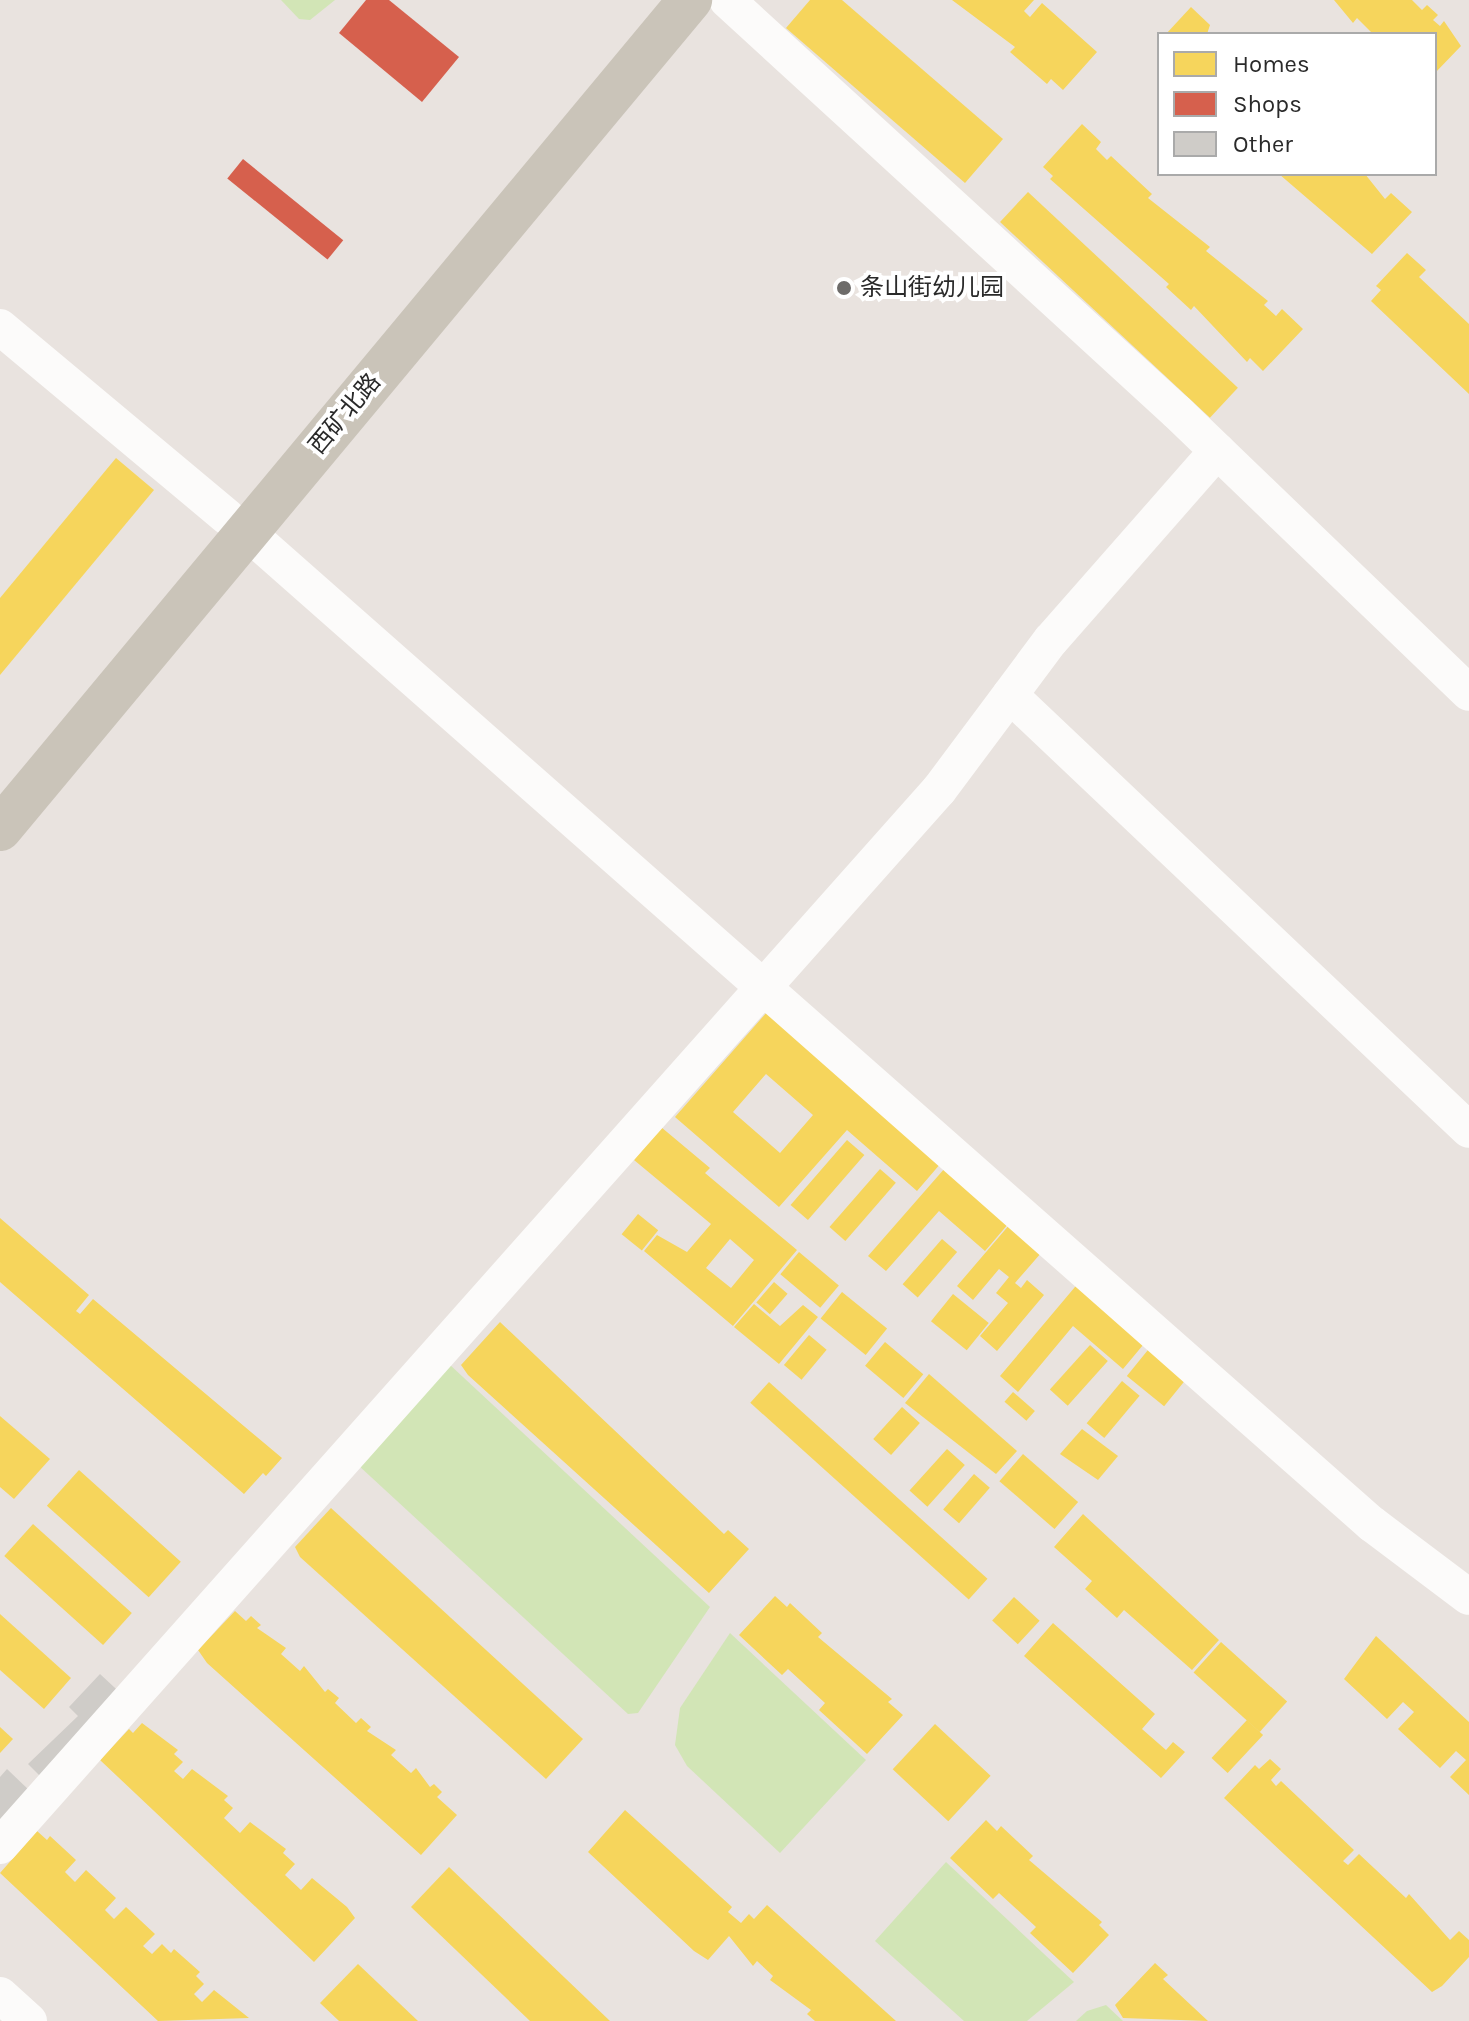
<!DOCTYPE html>
<html>
<head>
<meta charset="utf-8">
<style>
  body { margin:0 }
  #map { position:relative; width:1469px; height:2021px; overflow:hidden; background:#e9e3df; font-family:Karla,"Noto Sans SC",sans-serif }
  div>[style] { position:absolute }
  [style*='--x'] { left:calc(var(--x)*1px); top:calc(var(--y)*1px); width:calc(var(--w)*1px); rotate:calc(var(--a)*1deg) }
  .green>* { inset:0; background:#d2e5b6 }
  .homes>* { inset:0; background:#f6d55c; transform-origin:0 0 }
  .shops>* { inset:0; background:#d6604d; transform-origin:0 0 }
  .building>* { inset:0; background:#cfccc8 }
  .minor>* { height:36px; margin:-18px; padding:0 18px; transform-origin:18px; border-radius:18px; background:#fcfbfa }
  .major>* { height:44px; margin:-22px; padding:0 22px; transform-origin:22px; border-radius:22px; background:#cac4b9 }
  .dots>* { width:22px; height:22px; translate:-50% -50%; box-sizing:border-box; border:4px solid #fff; border-radius:50% }
  span { translate:-50% -50%; white-space:nowrap; text-align:center; line-height:1.15; -webkit-text-stroke:8px #fff; paint-order:stroke }
  .poi-label { font-size:24px; color:#2a2a2a }
  .left { translate:0 -50%; text-align:left }
  .street-label { font-size:24px; color:#2a2a2a }
  .legend { position:absolute; left:1157px; top:32px; width:280px; height:144px; box-sizing:border-box; background:#fff; border:2px solid #aaa; margin:0; padding:10px 14px; list-style:none; font-size:24px; color:#2a2a2a }
  .legend li { display:flex; align-items:center; gap:16px; height:40px }
  .legend b { width:40px; border:2px solid #aaa }
</style>
</head>
<body>
<div id="map">
  <div class="green">
    <i style="clip-path:polygon(281px 0,335px 0,310px 20px,299px 19px)"></i>
    <i style="clip-path:polygon(449px 1364px,710px 1607px,638px 1713px,628px 1714px,358px 1465px)"></i>
    <i style="clip-path:polygon(730px 1633px,866px 1760px,780px 1853px,687px 1766px,675px 1745px,680px 1708px)"></i>
    <i style="clip-path:polygon(946px 1862px,1074px 1982px,1027px 2021px,964px 2021px,875px 1941px)"></i>
    <i style="clip-path:polygon(1106px 2005px,1123px 2021px,1076px 2021px,1087px 2011px)"></i>
  </div>
  <div class="homes">
    <i style="clip-path:polygon(810px 0,842px 0,1003px 139px,965px 183px,786px 28px)"></i>
    <i style="clip-path:polygon(952px 0,1034px 0,1024px 11px,1030px 17px,1042px 3px,1097px 52px,1063px 90px,1051px 79px,1047px 84px,1010px 52px,1015px 47px)"></i>
    <i style="clip-path:polygon(1334px 0,1412px 0,1422px 10px,1427px 5px,1438px 15px,1433px 20px,1440px 26px,1444px 21px,1461px 46px,1435px 73px,1435px 34px,1373px 34px,1357px 18px,1353px 23px)"></i>
    <i style="clip-path:polygon(1191px 7px,1210px 25px,1207px 34px,1166px 34px)"></i>
    <i style="clip-path:polygon(1082px 124px,1101px 142px,1096px 149px,1107px 160px,1111px 156px,1152px 194px,1148px 198px,1210px 247px,1206px 251px,1268px 301px,1264px 305px,1276px 316px,1282px 309px,1303px 329px,1263px 371px,1250px 358px,1247px 362px,1194px 306px,1191px 310px,1166px 287px,1169px 284px,1050px 179px,1053px 176px,1043px 167px)"></i>
    <i style="clip-path:polygon(1279px 174px,1365px 174px,1385px 199px,1391px 193px,1412px 212px,1372px 254px)"></i>
    <i style="left:1028px;top:192px;width:287px;height:41px;rotate:43deg"></i>
    <i style="clip-path:polygon(1407px 253px,1426px 270px,1419px 277px,1469px 324px,1469px 394px,1371px 301px,1381px 290px,1376px 286px)"></i>
    <i style="clip-path:polygon(116px 458px,154px 490px,0 675px,0 598px)"></i>
    <i style="clip-path:polygon(evenodd,767px 1012px,941px 1163px,917px 1191px,847px 1130px,779px 1207px,675px 1117px,767px 1012px,766px 1074px,813px 1115px,780px 1153px,733px 1112px,766px 1074px)"></i>
    <i style="clip-path:polygon(evenodd,661px 1127px,710px 1168px,705px 1173px,797px 1250px,733px 1326px,644px 1251px,657px 1235px,687px 1252px,711px 1224px,634px 1160px,661px 1127px,730px 1239px,754px 1260px,731px 1288px,706px 1268px,730px 1239px)"></i>
    <i style="left:847px;top:1140px;width:23px;height:86px;rotate:41deg"></i>
    <i style="clip-path:polygon(945px 1168px,1009px 1223px,985px 1251px,939px 1211px,886px 1271px,868px 1256px)"></i>
    <i style="left:880px;top:1169px;width:21px;height:77px;rotate:41deg"></i>
    <i style="left:638px;top:1214px;width:26px;height:26px;rotate:39deg"></i>
    <i style="clip-path:polygon(1016px 1217px,1048px 1245px,1015px 1283px,1021px 1288px,1027px 1280px,1044px 1295px,997px 1351px,980px 1336px,1008px 1303px,996px 1293px,1009px 1277px,999px 1269px,973px 1300px,957px 1286px)"></i>
    <i style="clip-path:polygon(0 1218px,89px 1295px,76px 1311px,80px 1314px,93px 1299px,282px 1458px,266px 1476px,263px 1473px,244px 1494px,0 1282px)"></i>
    <i style="left:942px;top:1239px;width:20px;height:60px;rotate:41deg"></i>
    <i style="left:799px;top:1252px;width:52px;height:29px;rotate:40deg"></i>
    <i style="clip-path:polygon(1080px 1281px,1148px 1339px,1123px 1369px,1073px 1326px,1018px 1392px,1000px 1376px)"></i>
    <i style="left:774px;top:1282px;width:18px;height:27px;rotate:41deg"></i>
    <i style="left:842px;top:1292px;width:58px;height:34px;rotate:39deg"></i>
    <i style="left:953px;top:1294px;width:46px;height:35px;rotate:39deg"></i>
    <i style="clip-path:polygon(754px 1304px,780px 1326px,803px 1305px,818px 1317px,779px 1364px,734px 1327px)"></i>
    <i style="clip-path:polygon(500px 1322px,724px 1534px,728px 1530px,749px 1549px,709px 1593px,468px 1375px,461px 1365px)"></i>
    <i style="left:809px;top:1335px;width:23px;height:39px;rotate:40deg"></i>
    <i style="left:885px;top:1342px;width:50px;height:31px;rotate:40deg"></i>
    <i style="left:1090px;top:1345px;width:24px;height:60px;rotate:42deg"></i>
    <i style="left:1152px;top:1345px;width:48px;height:40px;rotate:39deg"></i>
    <i style="clip-path:polygon(929px 1374px,1017px 1451px,996px 1474px,905px 1403px)"></i>
    <i style="left:1122px;top:1381px;width:23px;height:55px;rotate:40deg"></i>
    <i style="left:769px;top:1382px;width:294px;height:28px;rotate:42deg"></i>
    <i style="left:1013px;top:1392px;width:29px;height:13px;rotate:41deg"></i>
    <i style="left:902px;top:1407px;width:24px;height:43px;rotate:42deg"></i>
    <i style="clip-path:polygon(0 1416px,50px 1459px,14px 1499px,0 1487px)"></i>
    <i style="clip-path:polygon(1082px 1429px,1118px 1456px,1098px 1480px,1060px 1454px)"></i>
    <i style="left:947px;top:1449px;width:24px;height:56px;rotate:42deg"></i>
    <i style="left:1023px;top:1454px;width:73px;height:36px;rotate:41deg"></i>
    <i style="left:79px;top:1470px;width:137px;height:48px;rotate:42deg"></i>
    <i style="left:974px;top:1474px;width:21px;height:47px;rotate:41deg"></i>
    <i style="clip-path:polygon(331px 1508px,583px 1739px,546px 1779px,300px 1557px,295px 1547px)"></i>
    <i style="clip-path:polygon(1083px 1514px,1219px 1640px,1192px 1670px,1124px 1610px,1117px 1618px,1085px 1589px,1092px 1581px,1054px 1547px)"></i>
    <i style="left:33px;top:1524px;width:133px;height:43px;rotate:42deg"></i>
    <i style="clip-path:polygon(775px 1596px,787px 1607px,790px 1603px,822px 1633px,818px 1637px,892px 1699px,888px 1702px,903px 1715px,867px 1754px,819px 1710px,825px 1703px,788px 1669px,782px 1675px,739px 1635px)"></i>
    <i style="left:1014px;top:1597px;width:35px;height:32px;rotate:43deg"></i>
    <i style="clip-path:polygon(235px 1611px,246px 1621px,251px 1616px,261px 1625px,257px 1628px,286px 1648px,281px 1654px,300px 1671px,304px 1666px,325px 1692px,328px 1689px,339px 1698px,335px 1703px,356px 1723px,361px 1718px,371px 1727px,367px 1731px,396px 1750px,391px 1755px,411px 1773px,416px 1768px,430px 1787px,434px 1784px,442px 1792px,437px 1797px,457px 1815px,421px 1855px,207px 1663px,198px 1650px)"></i>
    <i style="clip-path:polygon(0 1614px,71px 1678px,44px 1709px,0 1670px)"></i>
    <i style="clip-path:polygon(1053px 1623px,1155px 1714px,1142px 1729px,1166px 1750px,1173px 1742px,1185px 1752px,1161px 1778px,1024px 1656px)"></i>
    <i style="clip-path:polygon(1376px 1636px,1469px 1722px,1469px 1795px,1450px 1777px,1466px 1760px,1456px 1751px,1440px 1768px,1398px 1729px,1414px 1712px,1403px 1702px,1387px 1719px,1344px 1679px)"></i>
    <i style="left:1221px;top:1642px;width:89px;height:41px;rotate:42deg"></i>
    <i style="left:1247px;top:1720px;width:22px;height:52px;rotate:43deg"></i>
    <i style="clip-path:polygon(142px 1723px,178px 1750px,174px 1754px,183px 1762px,174px 1771px,183px 1779px,192px 1769px,228px 1796px,224px 1800px,233px 1808px,224px 1818px,240px 1833px,250px 1822px,286px 1849px,283px 1853px,295px 1864px,285px 1875px,301px 1890px,312px 1878px,347px 1907px,355px 1918px,314px 1962px,100px 1760px,129px 1729px,133px 1733px)"></i>
    <i style="left:935px;top:1724px;width:76px;height:62px;rotate:43deg"></i>
    <i style="clip-path:polygon(0 1727px,13px 1739px,0 1753px)"></i>
    <i style="clip-path:polygon(1270px 1759px,1281px 1769px,1271px 1780px,1276px 1786px,1281px 1781px,1354px 1850px,1343px 1861px,1348px 1865px,1359px 1854px,1406px 1898px,1409px 1894px,1450px 1940px,1459px 1931px,1469px 1940px,1469px 1957px,1442px 1986px,1432px 1992px,1224px 1798px,1255px 1765px,1259px 1769px)"></i>
    <i style="clip-path:polygon(625px 1810px,732px 1907px,728px 1912px,741px 1923px,749px 1914px,754px 1919px,767px 1905px,896px 2021px,815px 2021px,807px 2014px,811px 2010px,770px 1980px,773px 1976px,757px 1961px,753px 1966px,729px 1936px,708px 1960px,694px 1951px,588px 1852px)"></i>
    <i style="clip-path:polygon(986px 1820px,997px 1831px,1001px 1826px,1033px 1856px,1029px 1860px,1102px 1922px,1099px 1925px,1109px 1935px,1073px 1973px,1030px 1933px,1036px 1927px,999px 1893px,993px 1899px,950px 1858px)"></i>
    <i style="clip-path:polygon(37px 1831px,47px 1840px,50px 1836px,76px 1860px,65px 1872px,75px 1882px,86px 1870px,116px 1898px,105px 1910px,114px 1919px,126px 1907px,155px 1934px,143px 1946px,152px 1954px,162px 1944px,171px 1953px,174px 1949px,200px 1972px,196px 1976px,204px 1984px,194px 1994px,202px 2002px,214px 1990px,249px 2018px,158px 2021px,0 1873px)"></i>
    <i style="clip-path:polygon(449px 1867px,610px 2021px,530px 2021px,411px 1907px)"></i>
    <i style="clip-path:polygon(1155px 1963px,1168px 1975px,1163px 1979px,1208px 2021px,1123px 2018px,1115px 2005px)"></i>
    <i style="clip-path:polygon(358px 1964px,418px 2021px,339px 2021px,320px 2003px)"></i>
  </div>
  <div class="shops">
    <i style="clip-path:polygon(366px 0,389px 0,459px 57px,422px 102px,339px 33px)"></i>
    <i style="left:243px;top:159px;width:129px;height:25px;rotate:39deg"></i>
  </div>
  <div class="building">
    <i style="clip-path:polygon(100px 1674px,128px 1700px,48px 1784px,28px 1764px,78px 1716px,69px 1707px)"></i>
    <i style="clip-path:polygon(7px 1769px,31px 1792px,0 1833px,0 1777px)"></i>
  </div>
  <div class="minor">
    <i style="--x:727;--y:0;--w:610;--a:42.48"></i>
    <i style="--x:1177;--y:412;--w:405;--a:43.9"></i>
    <i style="--x:0;--y:327;--w:296;--a:39.9"></i>
    <i style="--x:247;--y:532;--w:1500;--a:41.41"></i>
    <i style="--x:1372;--y:1524;--w:121;--a:37"></i>
    <i style="--x:1010;--y:695;--w:632;--a:43.46"></i>
    <i style="--x:0;--y:1846;--w:1413;--a:-48.36"></i>
    <i style="--x:939;--y:790;--w:187;--a:-53.3"></i>
    <i style="--x:1051;--y:640;--w:252;--a:-48.7"></i>
    <i style="--x:0;--y:1995;--w:39;--a:42"></i>
  </div>
  <div class="major">
    <i style="--x:0;--y:829;--w:1079;--a:-50.23"></i>
  </div>
  <div class="dots">
    <i style="left:844px;top:288px;background:#6d6b69"></i>
  </div>
  <div class="poi-label">
    <span class="left" style="left:860px;top:288px">条山街幼儿园</span>
  </div>
  <div class="street-label">
    <span style="left:345px;top:414px;rotate:-50deg">西矿北路</span>
  </div>
  <ul class="legend">
  <li><b style="height:22px;background:#f6d55c"></b>Homes</li>
  <li><b style="height:22px;background:#d6604d"></b>Shops</li>
  <li><b style="height:22px;background:#cfccc8"></b>Other</li>
  </ul>
</div>
</body>
</html>
